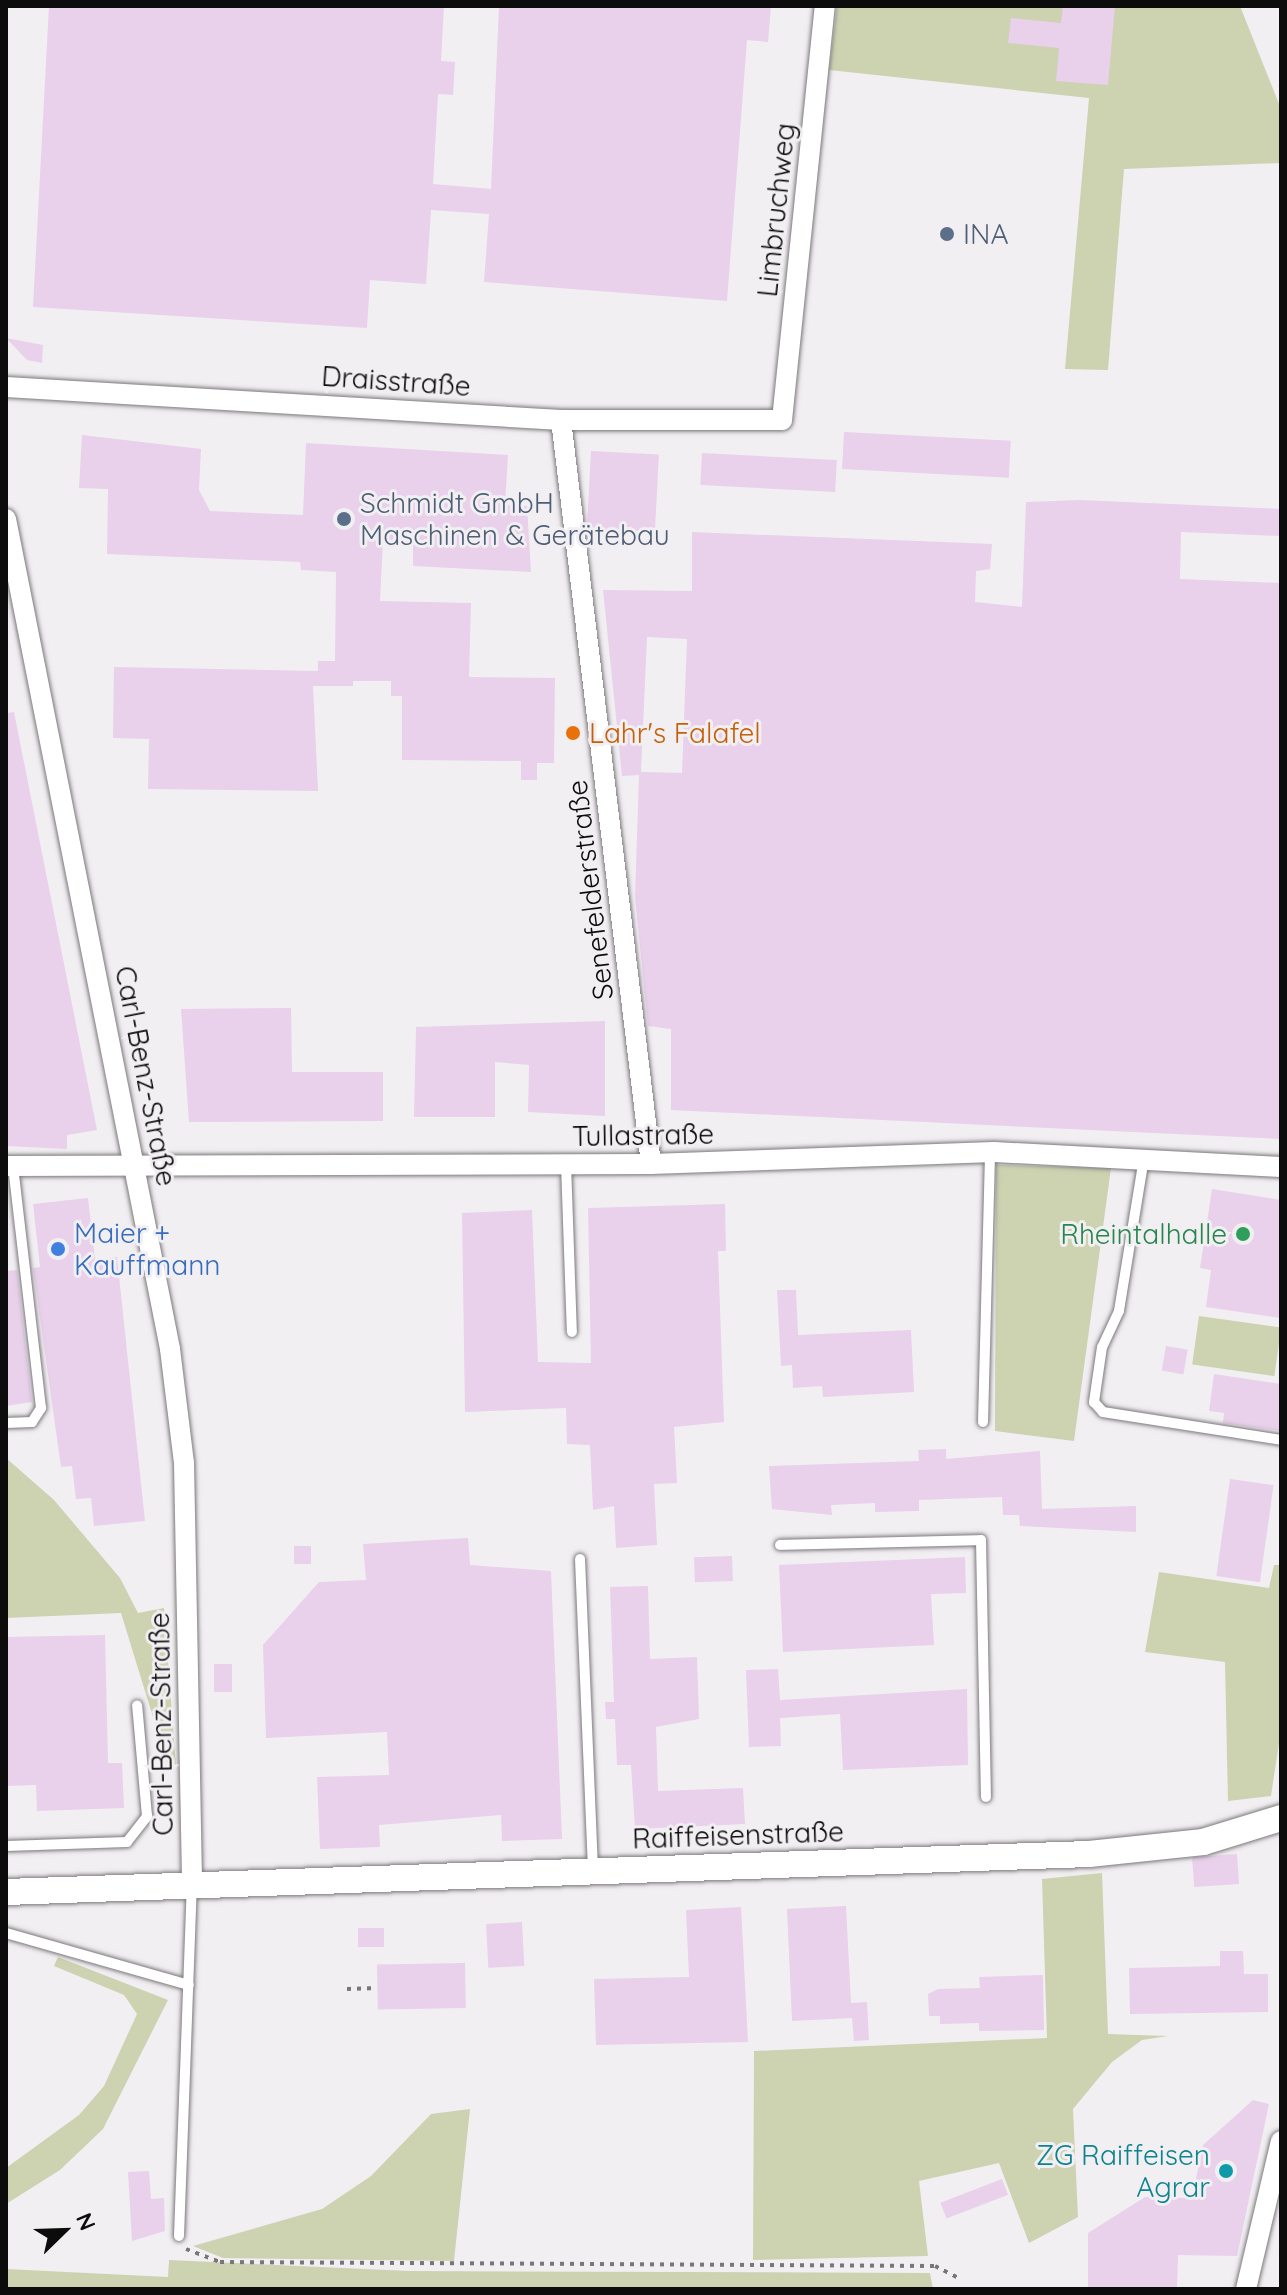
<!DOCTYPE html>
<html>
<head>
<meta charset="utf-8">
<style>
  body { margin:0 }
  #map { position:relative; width:1287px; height:2295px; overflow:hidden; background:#f2eff3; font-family:Quicksand,sans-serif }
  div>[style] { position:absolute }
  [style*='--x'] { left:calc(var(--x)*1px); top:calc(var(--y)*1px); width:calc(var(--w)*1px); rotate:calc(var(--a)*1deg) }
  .green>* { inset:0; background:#cdd2b1; transform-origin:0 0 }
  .building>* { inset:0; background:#e9d0eb; transform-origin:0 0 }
  .path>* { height:4px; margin-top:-2px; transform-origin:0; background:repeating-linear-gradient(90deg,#787678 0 4px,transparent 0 10px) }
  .roads { filter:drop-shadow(0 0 2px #7c797c) drop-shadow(0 0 2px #7c797c) }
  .service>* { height:10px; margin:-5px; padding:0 5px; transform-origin:5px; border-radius:5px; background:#fff }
  .minor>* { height:20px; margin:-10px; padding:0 10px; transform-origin:10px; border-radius:10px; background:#fff }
  .tertiary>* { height:26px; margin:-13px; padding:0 13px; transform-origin:13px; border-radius:13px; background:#fff }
  .dots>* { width:22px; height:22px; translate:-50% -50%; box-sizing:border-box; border:4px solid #f2eff3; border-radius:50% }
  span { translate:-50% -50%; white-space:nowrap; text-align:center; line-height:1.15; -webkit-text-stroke:6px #f2eff3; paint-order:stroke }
  .street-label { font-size:28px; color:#0d0c0d }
  .service-label { font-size:28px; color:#4e5e75 }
  .left { translate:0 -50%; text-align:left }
  .food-label { font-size:28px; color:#c56008 }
  .shop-label { font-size:28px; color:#366cbe }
  .leisure-label { font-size:28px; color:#27864d }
  .right { translate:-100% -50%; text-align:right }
  .culture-label { font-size:28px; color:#0d838f }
  .frame { position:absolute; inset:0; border:8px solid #0d0c0d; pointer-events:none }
  .north { position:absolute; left:24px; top:2191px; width:80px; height:80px; -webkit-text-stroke:6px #f2eff3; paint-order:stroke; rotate:67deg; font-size:22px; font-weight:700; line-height:32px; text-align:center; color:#0d0c0d }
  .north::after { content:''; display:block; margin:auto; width:28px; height:36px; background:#0d0c0d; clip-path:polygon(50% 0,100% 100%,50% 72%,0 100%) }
</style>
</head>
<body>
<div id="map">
  <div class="green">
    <i style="clip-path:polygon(837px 6px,1240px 6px,1281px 109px,1281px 163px,1124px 169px,1108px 370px,1065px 369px,1089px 98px,829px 70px)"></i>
    <i style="clip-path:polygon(996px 1165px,1111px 1168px,1074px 1441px,995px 1431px)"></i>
    <i style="left:1199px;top:1316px;width:83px;height:49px;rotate:8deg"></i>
    <i style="clip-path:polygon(6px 1458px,54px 1500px,120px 1578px,138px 1613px,164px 1608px,176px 1767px,168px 1766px,121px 1613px,6px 1618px)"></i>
    <i style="clip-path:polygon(1274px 1565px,1281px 1565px,1281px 1730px,1271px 1796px,1228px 1801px,1225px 1662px,1145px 1652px,1159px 1572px,1269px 1588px)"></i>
    <i style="clip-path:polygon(1102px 1873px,1108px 2034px,1168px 2036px,1142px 2040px,1112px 2062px,1073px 2109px,1078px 2217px,1029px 2243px,999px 2163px,919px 2181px,928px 2256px,753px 2260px,754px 2051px,1047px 2038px,1042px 1879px)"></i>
    <i style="clip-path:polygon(58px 1957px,168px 2000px,103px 2129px,60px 2170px,6px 2204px,6px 2168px,79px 2115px,104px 2086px,137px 2014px,124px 1995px,54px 1966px)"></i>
    <i style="clip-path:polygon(470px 2109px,454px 2261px,223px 2258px,193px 2246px,322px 2209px,371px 2176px,431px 2114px)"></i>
    <i style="clip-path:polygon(169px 2260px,409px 2271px,930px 2273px,933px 2289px,6px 2289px,6px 2269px,168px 2277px)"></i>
  </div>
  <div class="building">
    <i style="clip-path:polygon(49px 6px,444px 6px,441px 61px,455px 62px,453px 95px,438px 94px,433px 184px,491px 189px,499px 6px,771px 6px,768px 42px,747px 40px,727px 301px,484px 282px,489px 214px,431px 210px,426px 284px,370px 280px,367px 328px,33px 307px)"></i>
    <i style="clip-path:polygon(1063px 6px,1115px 6px,1108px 85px,1056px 81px,1059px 48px,1008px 43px,1011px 18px,1061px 23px)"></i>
    <i style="clip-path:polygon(6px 338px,43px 345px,42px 363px,27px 360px)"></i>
    <i style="left:844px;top:432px;width:167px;height:37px;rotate:3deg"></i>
    <i style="clip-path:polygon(82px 435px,201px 449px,199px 490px,210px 511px,303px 515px,306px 443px,508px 455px,505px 505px,527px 506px,531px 572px,413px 566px,413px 542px,383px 540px,380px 601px,471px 603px,469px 677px,555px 678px,554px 763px,537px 763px,537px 780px,521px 780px,521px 761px,402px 760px,402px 696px,391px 696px,391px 681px,353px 681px,353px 686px,313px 686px,318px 791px,148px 789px,149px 739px,113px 738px,114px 667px,318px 671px,318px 661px,335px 661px,336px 572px,301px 570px,300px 562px,107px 554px,108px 489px,79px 488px)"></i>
    <i style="left:591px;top:451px;width:68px;height:81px;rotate:3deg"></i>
    <i style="left:702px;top:453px;width:135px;height:32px;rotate:3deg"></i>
    <i style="clip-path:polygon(evenodd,1080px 500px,1281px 509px,1281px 536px,1181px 532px,1180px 579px,1281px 583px,1281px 1139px,671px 1110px,671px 1029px,648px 1026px,635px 897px,639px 775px,622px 776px,603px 590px,692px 591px,692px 532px,992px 544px,990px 569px,976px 571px,975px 602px,1022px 607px,1026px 502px,1080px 500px,647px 637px,687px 639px,682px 773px,641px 772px,647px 637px)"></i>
    <i style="clip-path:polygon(14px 712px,97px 1130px,67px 1135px,67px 1149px,6px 1146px,6px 713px)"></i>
    <i style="clip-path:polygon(291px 1008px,292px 1072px,383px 1072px,383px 1121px,189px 1122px,181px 1009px)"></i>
    <i style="clip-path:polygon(605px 1021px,605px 1116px,528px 1112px,529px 1065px,495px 1062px,495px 1117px,414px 1117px,416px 1027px)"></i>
    <i style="clip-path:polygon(1212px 1189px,1281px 1200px,1281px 1318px,1206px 1307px,1211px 1270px,1200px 1268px)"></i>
    <i style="clip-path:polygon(88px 1198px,95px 1259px,117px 1257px,145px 1521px,94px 1526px,91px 1498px,76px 1499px,72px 1466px,61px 1467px,33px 1268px,40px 1267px,33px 1204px)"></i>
    <i style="clip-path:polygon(725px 1204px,726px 1251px,718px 1251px,724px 1422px,674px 1427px,677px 1483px,654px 1484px,657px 1545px,616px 1548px,614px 1506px,593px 1510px,590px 1445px,567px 1444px,566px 1408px,465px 1412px,462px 1213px,532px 1210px,538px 1362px,591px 1363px,588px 1208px)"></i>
    <i style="clip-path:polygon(17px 1270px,32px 1402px,6px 1406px,6px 1271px)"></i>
    <i style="clip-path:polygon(777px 1290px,796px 1290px,798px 1335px,911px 1330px,914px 1392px,823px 1397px,822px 1386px,793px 1388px,792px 1365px,781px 1366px)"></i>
    <i style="left:1166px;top:1346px;width:22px;height:25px;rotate:10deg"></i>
    <i style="clip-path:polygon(1214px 1374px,1281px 1384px,1281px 1431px,1223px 1423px,1224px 1413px,1209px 1411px)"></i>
    <i style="clip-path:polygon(946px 1449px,946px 1459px,1040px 1451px,1042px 1509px,1136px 1506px,1136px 1532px,1020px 1526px,1019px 1515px,1003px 1515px,1002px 1497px,919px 1500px,919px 1511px,875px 1512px,875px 1503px,831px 1505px,832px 1515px,772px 1509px,769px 1466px,919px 1461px,918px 1450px)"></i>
    <i style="left:1230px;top:1479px;width:44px;height:98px;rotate:8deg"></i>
    <i style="clip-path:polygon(468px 1538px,470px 1565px,551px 1571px,562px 1839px,502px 1841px,501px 1815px,379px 1825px,380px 1847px,320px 1849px,317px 1777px,389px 1775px,387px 1732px,266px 1738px,263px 1645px,319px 1582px,366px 1580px,363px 1544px)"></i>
    <i style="left:294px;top:1546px;width:17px;height:18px"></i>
    <i style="left:732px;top:1556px;width:25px;height:38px;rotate:88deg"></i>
    <i style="clip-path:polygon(965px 1557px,966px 1593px,931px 1594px,934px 1645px,783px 1652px,779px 1565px)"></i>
    <i style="clip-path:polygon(648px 1586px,650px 1659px,697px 1657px,699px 1719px,656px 1727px,658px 1791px,743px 1788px,745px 1824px,635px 1829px,631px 1765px,617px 1765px,615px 1719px,606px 1719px,605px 1702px,614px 1702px,610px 1587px)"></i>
    <i style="clip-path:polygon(105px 1635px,108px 1763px,122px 1763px,124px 1808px,37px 1811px,36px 1785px,6px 1786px,6px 1637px)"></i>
    <i style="left:232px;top:1664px;width:28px;height:18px;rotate:90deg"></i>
    <i style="clip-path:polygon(778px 1669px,780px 1700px,967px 1689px,968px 1765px,843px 1770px,840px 1714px,780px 1718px,781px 1746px,749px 1747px,746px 1670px)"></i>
    <i style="left:1237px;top:1854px;width:30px;height:45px;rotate:86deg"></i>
    <i style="clip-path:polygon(846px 1906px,851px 2003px,867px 2002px,869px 2040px,854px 2041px,852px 2018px,792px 2021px,787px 1909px)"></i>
    <i style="clip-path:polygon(741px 1907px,748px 2042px,596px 2045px,594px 1979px,689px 1977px,686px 1910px)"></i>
    <i style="left:522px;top:1922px;width:44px;height:36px;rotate:87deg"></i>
    <i style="left:358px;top:1928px;width:26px;height:19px"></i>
    <i style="clip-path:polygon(1220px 1951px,1243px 1951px,1244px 1974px,1268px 1974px,1268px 2012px,1130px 2014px,1129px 1968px,1220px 1966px)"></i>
    <i style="left:465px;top:1963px;width:45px;height:88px;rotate:89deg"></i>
    <i style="clip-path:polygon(1043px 1975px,1044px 2030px,979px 2031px,979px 2023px,940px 2024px,940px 2016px,929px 2016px,928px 1994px,938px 1989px,980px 1988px,979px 1977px)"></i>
    <i style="clip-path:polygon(1253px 2100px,1269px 2104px,1237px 2256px,1178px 2255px,1177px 2289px,1088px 2289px,1088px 2233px,1145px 2197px,1192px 2198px,1203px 2145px)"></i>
    <i style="clip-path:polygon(149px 2171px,151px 2199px,164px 2198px,165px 2231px,132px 2241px,128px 2172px)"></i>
    <i style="left:1002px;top:2179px;width:17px;height:66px;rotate:69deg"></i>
  </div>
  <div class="path">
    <i style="--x:347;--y:1989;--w:30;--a:-2"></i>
    <i style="--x:186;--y:2249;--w:36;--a:21"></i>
    <i style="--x:220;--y:2262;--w:715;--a:0.32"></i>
    <i style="--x:935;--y:2266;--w:27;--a:27"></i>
  </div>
  <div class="roads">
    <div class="service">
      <i style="--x:1144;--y:1158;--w:155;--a:99.3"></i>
      <i style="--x:1119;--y:1311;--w:40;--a:115"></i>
      <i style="--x:1102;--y:1347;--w:56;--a:98.3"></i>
      <i style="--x:1094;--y:1402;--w:13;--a:48"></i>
      <i style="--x:1103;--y:1412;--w:180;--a:8.9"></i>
      <i style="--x:566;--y:1164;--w:168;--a:88"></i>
      <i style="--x:983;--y:1422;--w:270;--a:-88.5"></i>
      <i style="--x:6;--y:1423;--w:26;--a:-2"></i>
      <i style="--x:32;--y:1422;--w:17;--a:-57"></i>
      <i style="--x:41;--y:1408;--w:244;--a:-96.6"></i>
      <i style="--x:780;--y:1545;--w:201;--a:-1.4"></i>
      <i style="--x:981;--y:1540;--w:257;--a:88.9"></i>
      <i style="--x:580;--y:1559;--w:310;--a:87.6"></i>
      <i style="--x:6;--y:1846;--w:121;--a:-1.9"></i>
      <i style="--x:127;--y:1842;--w:33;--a:-52"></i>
      <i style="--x:147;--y:1816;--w:111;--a:-95.1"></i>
      <i style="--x:6;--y:1933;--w:190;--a:15.9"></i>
      <i style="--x:179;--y:2236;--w:347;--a:-87.9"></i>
    </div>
    <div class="minor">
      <i style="--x:6;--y:387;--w:556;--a:3.4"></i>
      <i style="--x:561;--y:420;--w:221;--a:0"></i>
      <i style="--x:782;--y:420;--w:416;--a:-84.1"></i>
      <i style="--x:561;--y:420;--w:749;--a:83.1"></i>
      <i style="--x:6;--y:519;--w:846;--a:78.82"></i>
      <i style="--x:170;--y:1349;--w:115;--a:83"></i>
      <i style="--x:184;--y:1463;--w:426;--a:88.9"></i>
      <i style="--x:6;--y:1166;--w:645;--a:-0.18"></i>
      <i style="--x:651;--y:1164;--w:343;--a:-2"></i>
      <i style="--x:994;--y:1152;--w:287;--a:3"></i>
      <i style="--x:1246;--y:2289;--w:152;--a:-76.7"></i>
    </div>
    <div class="tertiary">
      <i style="--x:6;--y:1892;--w:1084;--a:-2.01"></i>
      <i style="--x:1089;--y:1854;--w:115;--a:-6"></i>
      <i style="--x:1203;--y:1842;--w:82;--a:-17.1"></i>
    </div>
  </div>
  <div class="dots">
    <i style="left:947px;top:234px;background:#5c6f8a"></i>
    <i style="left:344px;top:519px;background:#5c6f8a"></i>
    <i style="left:573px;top:733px;background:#e8710a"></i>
    <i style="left:1243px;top:1234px;background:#2e9e5b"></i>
    <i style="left:58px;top:1249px;background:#3f7fe0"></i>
    <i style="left:1226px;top:2171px;background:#0f9aa8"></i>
  </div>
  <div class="street-label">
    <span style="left:776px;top:210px;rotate:-84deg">Limbruchweg</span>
    <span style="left:396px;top:381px;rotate:4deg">Draisstraße</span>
    <span style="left:590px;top:890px;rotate:-97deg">Senefelderstraße</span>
    <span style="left:146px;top:1076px;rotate:79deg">Carl-Benz-Straße</span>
    <span style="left:643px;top:1135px;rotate:-1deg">Tullastraße</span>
    <span style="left:161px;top:1724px;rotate:-91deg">Carl-Benz-Straße</span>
    <span style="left:738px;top:1835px;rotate:-2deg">Raiffeisenstraße</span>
  </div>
  <div class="service-label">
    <span class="left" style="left:963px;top:234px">INA</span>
    <span class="left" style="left:360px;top:519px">Schmidt GmbH<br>Maschinen &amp; Gerätebau</span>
  </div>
  <div class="food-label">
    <span class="left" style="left:589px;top:733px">Lahr's Falafel</span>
  </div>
  <div class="shop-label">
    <span class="left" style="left:74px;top:1249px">Maier +<br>Kauffmann</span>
  </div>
  <div class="leisure-label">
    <span class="right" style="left:1227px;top:1234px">Rheintalhalle</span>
  </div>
  <div class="culture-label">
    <span class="right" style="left:1210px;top:2171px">ZG Raiffeisen<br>Agrar</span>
  </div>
  <div class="frame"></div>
  <div class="north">N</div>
</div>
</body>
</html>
